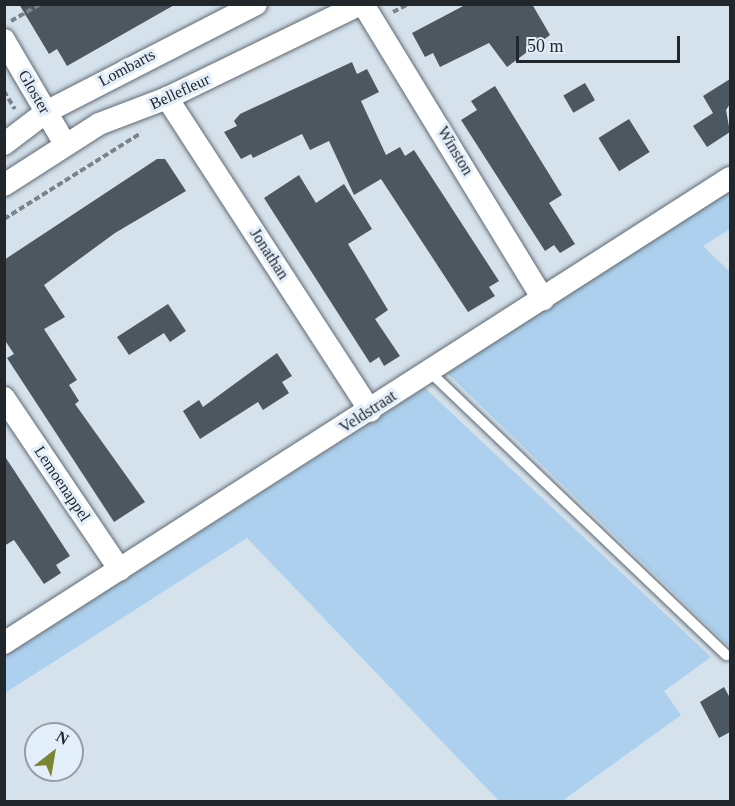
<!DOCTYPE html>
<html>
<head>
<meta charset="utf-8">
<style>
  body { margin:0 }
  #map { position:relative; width:735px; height:806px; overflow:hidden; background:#d5e1eb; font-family:"Times New Roman",serif }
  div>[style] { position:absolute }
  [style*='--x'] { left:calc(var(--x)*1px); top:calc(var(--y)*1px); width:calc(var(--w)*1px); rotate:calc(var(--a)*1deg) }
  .green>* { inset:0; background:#acd0ed }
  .building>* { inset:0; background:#4c5760; transform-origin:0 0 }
  .path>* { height:4px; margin-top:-2px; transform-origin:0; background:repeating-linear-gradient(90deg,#7a838a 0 6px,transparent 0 9px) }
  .roads { filter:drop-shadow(0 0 2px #5f6a73) drop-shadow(0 0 2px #5f6a73) }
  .service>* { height:10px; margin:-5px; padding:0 5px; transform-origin:5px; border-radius:5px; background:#fff }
  .minor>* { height:22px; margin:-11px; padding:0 11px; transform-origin:11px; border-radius:11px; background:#fff }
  span { translate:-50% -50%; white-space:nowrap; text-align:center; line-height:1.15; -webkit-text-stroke:6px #e2eef9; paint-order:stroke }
  .street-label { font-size:16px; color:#22272b }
  .frame { position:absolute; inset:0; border:6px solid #22272b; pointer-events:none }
  .north { position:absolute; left:24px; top:722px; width:60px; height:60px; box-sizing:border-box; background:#e2eef9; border:2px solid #959ea7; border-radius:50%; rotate:31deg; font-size:16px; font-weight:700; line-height:24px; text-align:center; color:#22272b }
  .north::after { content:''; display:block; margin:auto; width:21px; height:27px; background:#7b8532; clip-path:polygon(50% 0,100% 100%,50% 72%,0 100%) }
  .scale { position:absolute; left:516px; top:36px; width:164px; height:27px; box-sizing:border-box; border:3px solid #22272b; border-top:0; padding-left:8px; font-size:18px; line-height:21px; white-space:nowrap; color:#22272b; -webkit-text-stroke:4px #e2eef9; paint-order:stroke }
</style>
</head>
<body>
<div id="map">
  <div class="green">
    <i style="clip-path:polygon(730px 186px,730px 229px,703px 246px,730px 272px,730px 647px,447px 373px)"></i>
    <i style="clip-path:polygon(425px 388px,711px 657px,664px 691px,681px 715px,562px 801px,499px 801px,247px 538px,5px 693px,5px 656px)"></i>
  </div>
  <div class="building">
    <i style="clip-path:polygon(19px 4px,176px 4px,67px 66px,57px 49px,49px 54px)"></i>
    <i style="clip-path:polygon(467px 4px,532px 4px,550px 35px,507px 67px,489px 43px,440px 67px,433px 53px,425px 57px,412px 33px)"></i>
    <i style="clip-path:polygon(352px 62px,357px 74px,367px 69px,379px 92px,361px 101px,386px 155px,400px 147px,405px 156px,414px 150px,499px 281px,489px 287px,495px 296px,468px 312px,381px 179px,354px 195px,329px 141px,310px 150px,302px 134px,253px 158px,251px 154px,241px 159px,224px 132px,237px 126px,234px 121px,240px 114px)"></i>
    <i style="clip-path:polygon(730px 79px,730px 104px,726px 110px,730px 132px,707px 147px,693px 126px,713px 113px,703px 96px)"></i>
    <i style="left:585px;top:83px;width:20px;height:25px;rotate:60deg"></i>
    <i style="clip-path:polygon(495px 86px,562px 195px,549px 203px,575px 244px,560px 253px,554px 245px,545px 251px,461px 120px,477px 110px,471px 101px)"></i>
    <i style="left:629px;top:119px;width:39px;height:36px;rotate:58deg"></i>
    <i style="clip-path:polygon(157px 159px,165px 159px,186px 191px,115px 233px,44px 285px,65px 317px,44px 329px,77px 380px,69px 385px,79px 401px,75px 404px,145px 502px,114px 522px,7px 358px,14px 354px,4px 339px,4px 260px)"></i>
    <i style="clip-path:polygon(299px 175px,316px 203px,344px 184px,372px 229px,348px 244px,388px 310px,375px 319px,400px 356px,384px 366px,379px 357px,370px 363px,264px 198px)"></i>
    <i style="clip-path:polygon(168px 304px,186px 331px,170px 342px,164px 333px,129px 355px,117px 337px)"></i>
    <i style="clip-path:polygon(277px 353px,292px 376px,282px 382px,289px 393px,263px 410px,258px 402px,200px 439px,183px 411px,199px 400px,203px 407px)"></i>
    <i style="clip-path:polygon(4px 455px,70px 556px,56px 565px,61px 573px,44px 584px,14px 540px,4px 546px)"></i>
    <i style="clip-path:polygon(724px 687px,730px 698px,730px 732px,719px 738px,700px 702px)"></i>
  </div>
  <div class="path">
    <i style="--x:393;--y:12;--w:18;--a:-27"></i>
    <i style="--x:11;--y:21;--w:34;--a:-30"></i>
    <i style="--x:4;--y:91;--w:21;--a:59"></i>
    <i style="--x:4;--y:219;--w:162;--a:-32.1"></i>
  </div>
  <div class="roads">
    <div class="service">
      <i style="--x:430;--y:372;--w:410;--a:43.7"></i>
    </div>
    <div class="minor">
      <i style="--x:363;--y:4;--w:346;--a:58.6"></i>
      <i style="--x:4;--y:40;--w:121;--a:59.6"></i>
      <i style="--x:167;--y:98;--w:373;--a:57"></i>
      <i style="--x:4;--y:144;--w:53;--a:-37.3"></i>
      <i style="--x:46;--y:112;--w:236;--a:-27.2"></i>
      <i style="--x:4;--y:185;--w:113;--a:-32.7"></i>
      <i style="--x:99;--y:124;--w:73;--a:-20.9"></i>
      <i style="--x:167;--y:98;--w:216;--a:-25.9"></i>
      <i style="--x:4;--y:398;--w:207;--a:56"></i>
      <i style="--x:4;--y:643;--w:862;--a:-32.64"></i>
    </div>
  </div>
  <div class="street-label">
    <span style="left:127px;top:68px;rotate:-28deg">Lombarts</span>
    <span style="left:34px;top:92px;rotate:60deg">Gloster</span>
    <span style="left:180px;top:92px;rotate:-25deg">Bellefleur</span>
    <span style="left:455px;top:151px;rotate:59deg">Winston</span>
    <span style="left:269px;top:254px;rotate:57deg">Jonathan</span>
    <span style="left:368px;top:412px;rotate:-33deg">Veldstraat</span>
    <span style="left:62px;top:484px;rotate:56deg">Lemoenappel</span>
  </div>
  <div class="frame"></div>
  <div class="north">N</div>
  <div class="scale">50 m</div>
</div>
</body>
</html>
